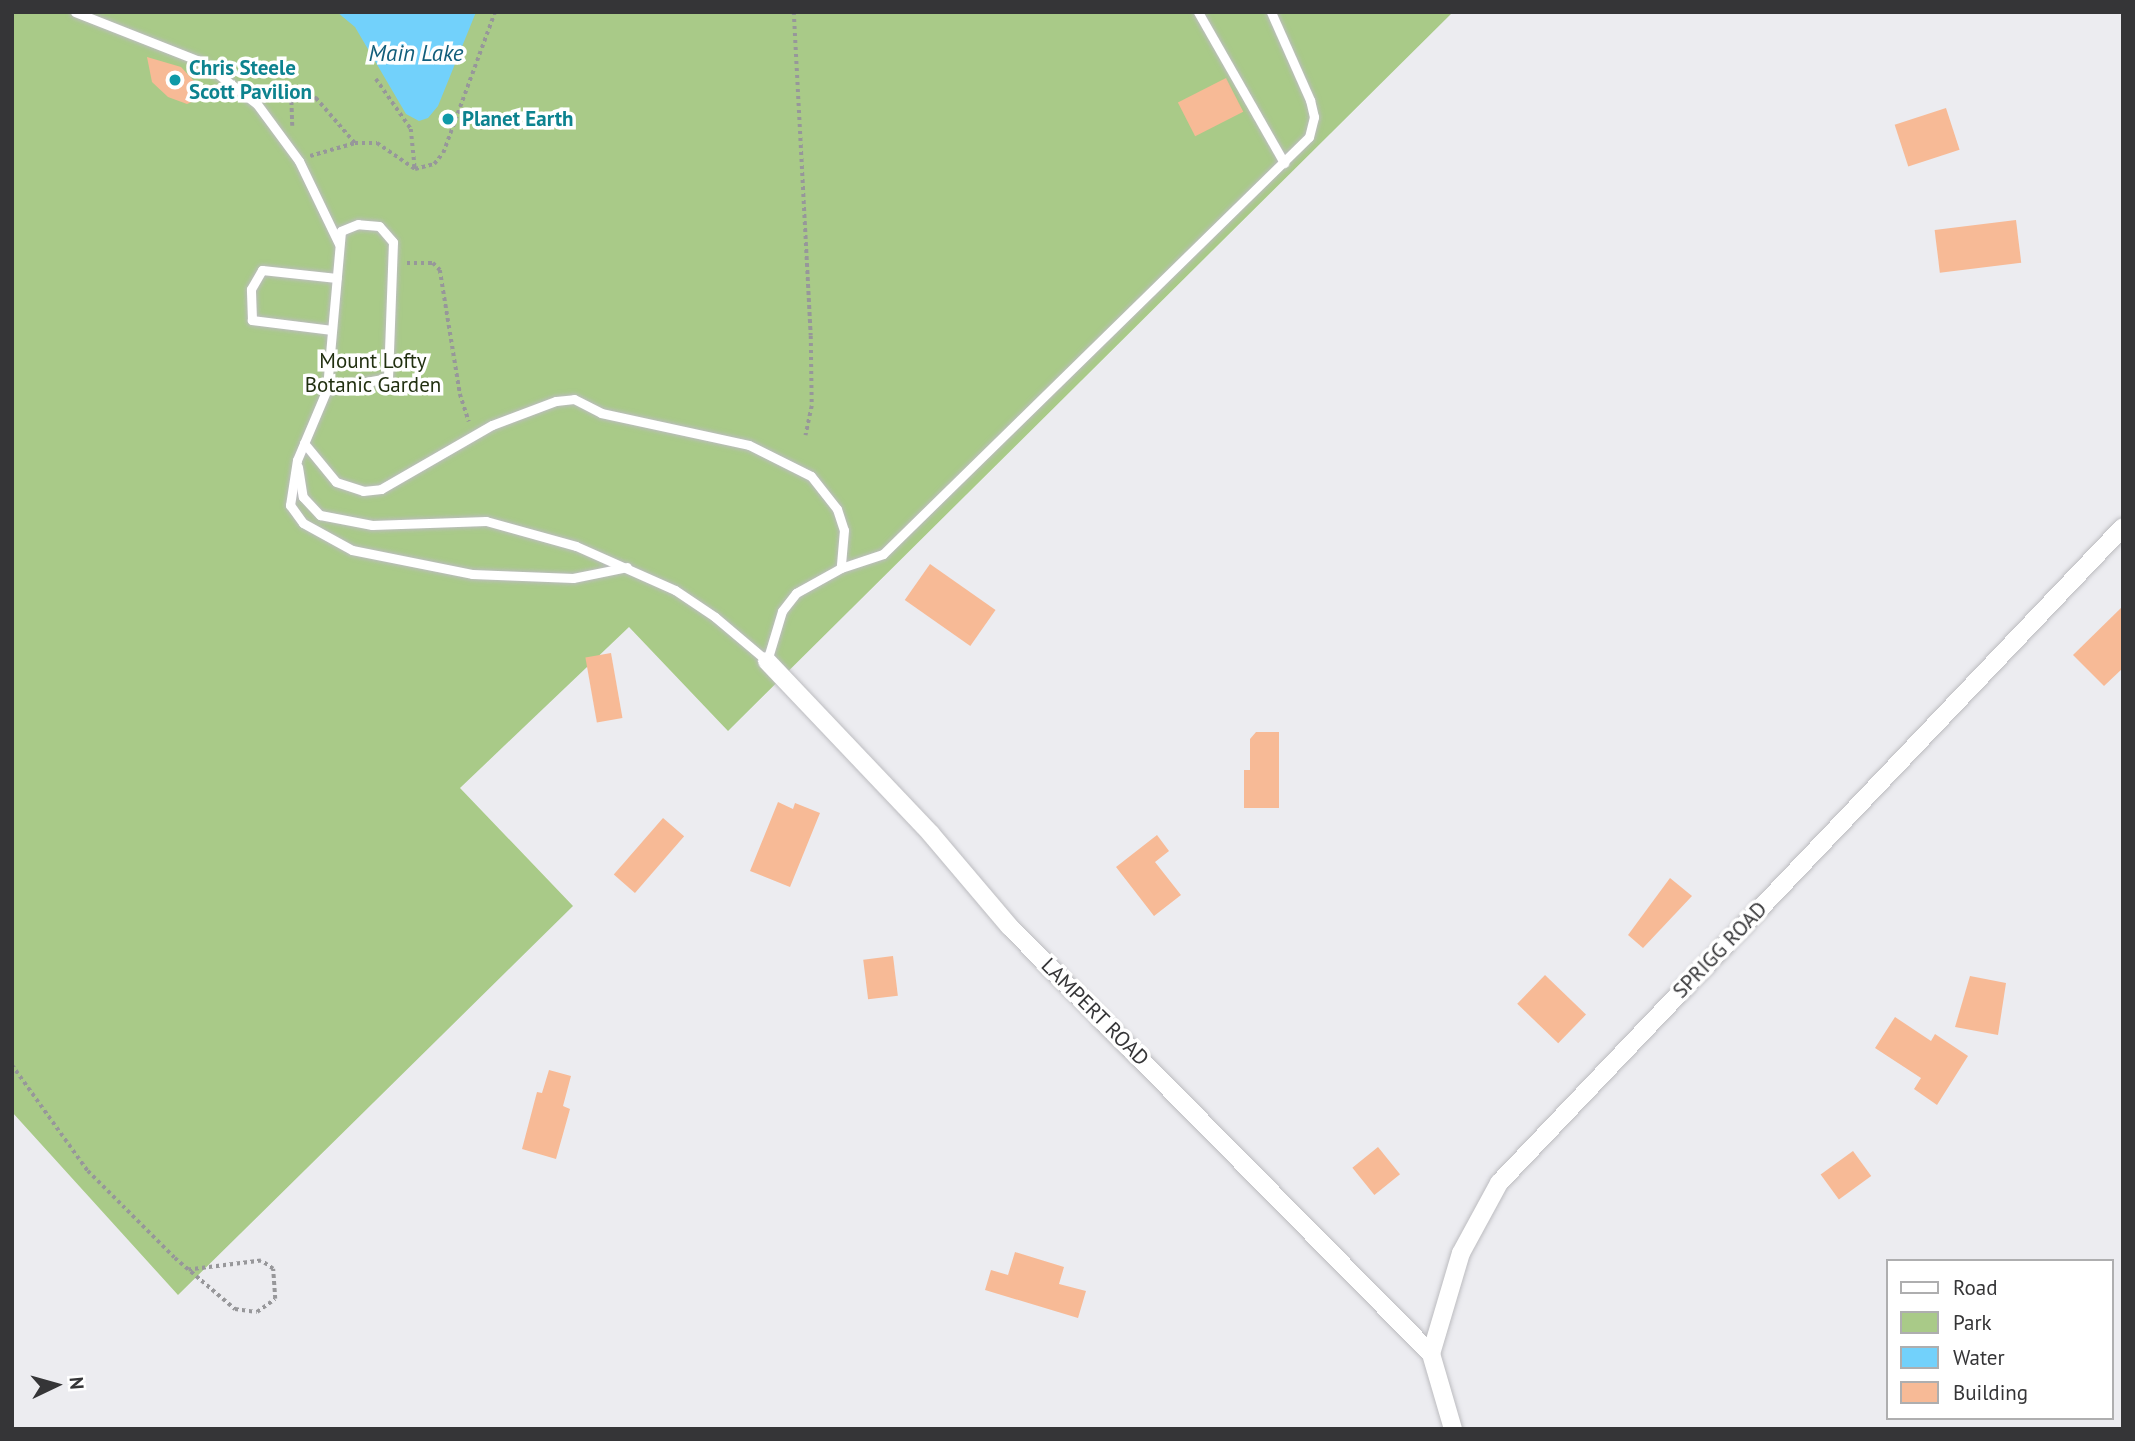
<!DOCTYPE html>
<html>
<head>
<meta charset="utf-8">
<style>
  body { margin:0 }
  #map { position:relative; width:2135px; height:1441px; overflow:hidden; background:#ececf0; font-family:"PT Sans",sans-serif }
  div>[style] { position:absolute }
  [style*='--x'] { left:calc(var(--x)*1px); top:calc(var(--y)*1px); width:calc(var(--w)*1px); rotate:calc(var(--a)*1deg) }
  .green>* { inset:0; background:#a9ca88 }
  .water>* { inset:0; background:#72d1fb }
  .building>* { inset:0; background:#f7ba96; transform-origin:0 0 }
  .path>* { height:3.5px; margin-top:-1.75px; transform-origin:0; background:repeating-linear-gradient(90deg,#97979a 0 3.5px,transparent 0 7px) }
  .roads { filter:drop-shadow(0 0 2px #bcbcc0) drop-shadow(0 0 2px #bcbcc0) }
  .lane>* { height:9px; margin:-4.5px; padding:0 4.5px; transform-origin:4.5px; border-radius:4.5px; background:#fff }
  .street>* { height:18px; margin:-9px; padding:0 9px; transform-origin:9px; border-radius:9px; background:#fff }
  .dots>* { width:19px; height:19px; translate:-50% -50%; box-sizing:border-box; border:4px solid #fff; border-radius:50% }
  span { translate:-50% -50%; white-space:nowrap; text-align:center; line-height:1.15; -webkit-text-stroke:7px #fff; paint-order:stroke }
  .culture-label { font-size:21px; color:#0d838f; font-weight:700 }
  .left { translate:0 -50%; text-align:left }
  .park-label { font-size:21px; color:#213010 }
  .street-label { font-size:21px; color:#353537 }
  .water-label { font-size:23px; color:#125e7b; font-style:italic }
  .frame { position:absolute; inset:0; border:14px solid #353537; pointer-events:none }
  .legend { position:absolute; left:1886px; top:1259px; width:228px; height:161px; box-sizing:border-box; background:#fff; border:2px solid #aeaeaf; margin:0; padding:9px 12px; list-style:none; font-size:21px; color:#353537 }
  .legend li { display:flex; align-items:center; gap:14px; height:35px }
  .legend b { width:35px; border:2px solid #aeaeaf }
  .north { position:absolute; left:21px; top:1350px; width:70px; height:70px; -webkit-text-stroke:5px #fff; paint-order:stroke; rotate:85deg; font-size:19px; font-weight:700; line-height:28px; text-align:center; color:#353537 }
  .north::after { content:''; display:block; margin:auto; width:24px; height:32px; background:#353537; clip-path:polygon(50% 0,100% 100%,50% 72%,0 100%) }
</style>
</head>
<body>
<div id="map">
  <div class="green">
    <i style="clip-path:polygon(12px 12px,1453px 12px,728px 731px,629px 627px,460px 788px,573px 906px,178px 1295px,12px 1112px)"></i>
  </div>
  <div class="water">
    <i style="clip-path:polygon(337px 12px,476px 12px,438px 106px,428px 118px,419px 121px,406px 114px,355px 27px)"></i>
  </div>
  <div class="building">
    <i style="clip-path:polygon(147px 57px,181px 67px,207px 95px,187px 104px,168px 97px,152px 82px)"></i>
    <i style="left:1226px;top:78px;width:38px;height:54px;rotate:63deg"></i>
    <i style="left:1946px;top:108px;width:44px;height:54px;rotate:72deg"></i>
    <i style="left:2016px;top:220px;width:43px;height:82px;rotate:83deg"></i>
    <i style="left:930px;top:564px;width:80px;height:44px;rotate:35deg"></i>
    <i style="clip-path:polygon(2123px 606px,2123px 668px,2104px 686px,2073px 655px)"></i>
    <i style="left:611px;top:653px;width:66px;height:26px;rotate:80deg"></i>
    <i style="clip-path:polygon(1256px 732px,1279px 732px,1279px 808px,1244px 808px,1244px 770px,1250px 770px,1250px 739px)"></i>
    <i style="clip-path:polygon(778px 802px,793px 809px,795px 803px,820px 813px,790px 887px,750px 871px)"></i>
    <i style="left:663px;top:818px;width:28px;height:75px;rotate:41deg"></i>
    <i style="clip-path:polygon(1157px 835px,1169px 851px,1155px 862px,1181px 895px,1154px 916px,1116px 867px)"></i>
    <i style="clip-path:polygon(1670px 878px,1692px 896px,1643px 948px,1628px 935px)"></i>
    <i style="left:893px;top:956px;width:40px;height:30px;rotate:83deg"></i>
    <i style="left:1545px;top:975px;width:57px;height:40px;rotate:44deg"></i>
    <i style="clip-path:polygon(1970px 976px,2006px 983px,1998px 1035px,1955px 1027px)"></i>
    <i style="clip-path:polygon(1895px 1017px,1931px 1041px,1935px 1034px,1968px 1056px,1937px 1105px,1914px 1089px,1921px 1078px,1875px 1048px)"></i>
    <i style="clip-path:polygon(549px 1070px,571px 1076px,563px 1106px,570px 1109px,556px 1159px,522px 1149px,537px 1092px,542px 1093px)"></i>
    <i style="left:1378px;top:1147px;width:35px;height:33px;rotate:51deg"></i>
    <i style="left:1853px;top:1151px;width:31px;height:40px;rotate:54deg"></i>
    <i style="clip-path:polygon(1015px 1252px,1064px 1267px,1059px 1284px,1086px 1291px,1078px 1318px,985px 1290px,991px 1270px,1008px 1275px)"></i>
  </div>
  <div class="path">
    <i style="--x:794;--y:12;--w:324;--a:87"></i>
    <i style="--x:811;--y:336;--w:70;--a:89.2"></i>
    <i style="--x:812;--y:406;--w:30;--a:102"></i>
    <i style="--x:376;--y:79;--w:61;--a:55"></i>
    <i style="--x:411;--y:129;--w:40;--a:84.3"></i>
    <i style="--x:292;--y:126;--w:25;--a:-92"></i>
    <i style="--x:291;--y:101;--w:12;--a:-35"></i>
    <i style="--x:301;--y:94;--w:16;--a:15"></i>
    <i style="--x:316;--y:98;--w:60;--a:49.1"></i>
    <i style="--x:355;--y:143;--w:22;--a:0"></i>
    <i style="--x:377;--y:143;--w:46;--a:34.4"></i>
    <i style="--x:415;--y:169;--w:20;--a:-15"></i>
    <i style="--x:434;--y:164;--w:14;--a:-51"></i>
    <i style="--x:443;--y:153;--w:150;--a:-69.8"></i>
    <i style="--x:310;--y:156;--w:47;--a:-16.1"></i>
    <i style="--x:407;--y:263;--w:26;--a:0"></i>
    <i style="--x:433;--y:263;--w:10;--a:45"></i>
    <i style="--x:440;--y:270;--w:126;--a:80.8"></i>
    <i style="--x:460;--y:394;--w:29;--a:72"></i>
    <i style="--x:12;--y:1065;--w:130;--a:54.4"></i>
    <i style="--x:88;--y:1171;--w:123;--a:45"></i>
    <i style="--x:175;--y:1258;--w:79;--a:40.4"></i>
    <i style="--x:235;--y:1309;--w:22;--a:8"></i>
    <i style="--x:257;--y:1312;--w:22;--a:-36"></i>
    <i style="--x:275;--y:1299;--w:30;--a:-94"></i>
    <i style="--x:273;--y:1269;--w:14;--a:-146"></i>
    <i style="--x:261;--y:1261;--w:73;--a:172.9"></i>
  </div>
  <div class="roads">
    <div class="lane">
      <i style="--x:75;--y:12;--w:136;--a:21.5"></i>
      <i style="--x:202;--y:62;--w:69;--a:37.4"></i>
      <i style="--x:257;--y:104;--w:71;--a:53.6"></i>
      <i style="--x:299;--y:161;--w:92;--a:64.3"></i>
      <i style="--x:1198;--y:12;--w:174;--a:60.3"></i>
      <i style="--x:332;--y:330;--w:81;--a:-172.9"></i>
      <i style="--x:252;--y:320;--w:31;--a:-92"></i>
      <i style="--x:251;--y:289;--w:22;--a:-60"></i>
      <i style="--x:262;--y:270;--w:75;--a:6.1"></i>
      <i style="--x:327;--y:389;--w:62;--a:-10.2"></i>
      <i style="--x:388;--y:378;--w:136;--a:-87.9"></i>
      <i style="--x:393;--y:242;--w:21;--a:-131"></i>
      <i style="--x:379;--y:226;--w:21;--a:-175"></i>
      <i style="--x:358;--y:224;--w:18;--a:158"></i>
      <i style="--x:341;--y:231;--w:159;--a:95.1"></i>
      <i style="--x:327;--y:389;--w:77;--a:112.9"></i>
      <i style="--x:297;--y:460;--w:46;--a:98.8"></i>
      <i style="--x:290;--y:505;--w:22;--a:54"></i>
      <i style="--x:303;--y:523;--w:56;--a:28.9"></i>
      <i style="--x:352;--y:550;--w:122;--a:11.3"></i>
      <i style="--x:472;--y:574;--w:101;--a:2.3"></i>
      <i style="--x:573;--y:578;--w:55;--a:-11.5"></i>
      <i style="--x:304;--y:443;--w:50;--a:50.6"></i>
      <i style="--x:336;--y:482;--w:28;--a:18"></i>
      <i style="--x:363;--y:491;--w:18;--a:-6"></i>
      <i style="--x:381;--y:489;--w:128;--a:-30"></i>
      <i style="--x:492;--y:425;--w:68;--a:-20.6"></i>
      <i style="--x:556;--y:401;--w:18;--a:-6"></i>
      <i style="--x:574;--y:399;--w:30;--a:27"></i>
      <i style="--x:601;--y:413;--w:151;--a:12.2"></i>
      <i style="--x:749;--y:445;--w:69;--a:26.6"></i>
      <i style="--x:811;--y:476;--w:42;--a:51.8"></i>
      <i style="--x:837;--y:509;--w:22;--a:72"></i>
      <i style="--x:844;--y:530;--w:38;--a:95"></i>
      <i style="--x:298;--y:467;--w:30;--a:81"></i>
      <i style="--x:303;--y:497;--w:25;--a:47"></i>
      <i style="--x:320;--y:515;--w:53;--a:10.9"></i>
      <i style="--x:372;--y:525;--w:114;--a:-2"></i>
      <i style="--x:486;--y:521;--w:93;--a:15.5"></i>
      <i style="--x:576;--y:546;--w:108;--a:24"></i>
      <i style="--x:675;--y:590;--w:48;--a:34"></i>
      <i style="--x:715;--y:617;--w:68;--a:40.2"></i>
      <i style="--x:767;--y:661;--w:52;--a:-73.3"></i>
      <i style="--x:782;--y:611;--w:23;--a:-52"></i>
      <i style="--x:796;--y:593;--w:51;--a:-29.1"></i>
      <i style="--x:841;--y:568;--w:44;--a:-18.4"></i>
      <i style="--x:883;--y:554;--w:596;--a:-44.39"></i>
      <i style="--x:1309;--y:137;--w:21;--a:-76"></i>
      <i style="--x:1314;--y:117;--w:17;--a:-103"></i>
      <i style="--x:1310;--y:100;--w:96;--a:-113.9"></i>
    </div>
    <div class="street">
      <i style="--x:767;--y:661;--w:238;--a:46.5"></i>
      <i style="--x:931;--y:834;--w:121;--a:49.7"></i>
      <i style="--x:1009;--y:926;--w:601;--a:45.4"></i>
      <i style="--x:1453;--y:1429;--w:78;--a:-106.3"></i>
      <i style="--x:1431;--y:1354;--w:105;--a:-73.5"></i>
      <i style="--x:1461;--y:1253;--w:80;--a:-61.5"></i>
      <i style="--x:1499;--y:1183;--w:905;--a:-46.43"></i>
    </div>
  </div>
  <div class="dots">
    <i style="left:175px;top:80px;background:#0f9aa8"></i>
    <i style="left:448px;top:119px;background:#0f9aa8"></i>
  </div>
  <div class="culture-label">
    <span class="left" style="left:189px;top:80px">Chris Steele<br>Scott Pavilion</span>
    <span class="left" style="left:462px;top:119px">Planet Earth</span>
  </div>
  <div class="park-label">
    <span style="left:373px;top:373px">Mount Lofty<br>Botanic Garden</span>
  </div>
  <div class="street-label">
    <span style="left:1720px;top:950px;rotate:-46deg">SPRIGG ROAD</span>
    <span style="left:1095px;top:1012px;rotate:45deg">LAMPERT ROAD</span>
  </div>
  <div class="water-label">
    <span style="left:416px;top:53px">Main Lake</span>
  </div>
  <div class="frame"></div>
  <ul class="legend">
  <li><b style="height:9px;background:#fff"></b>Road</li>
  <li><b style="height:19px;background:#a9ca88"></b>Park</li>
  <li><b style="height:19px;background:#72d1fb"></b>Water</li>
  <li><b style="height:19px;background:#f7ba96"></b>Building</li>
  </ul>
  <div class="north">N</div>
</div>
</body>
</html>
